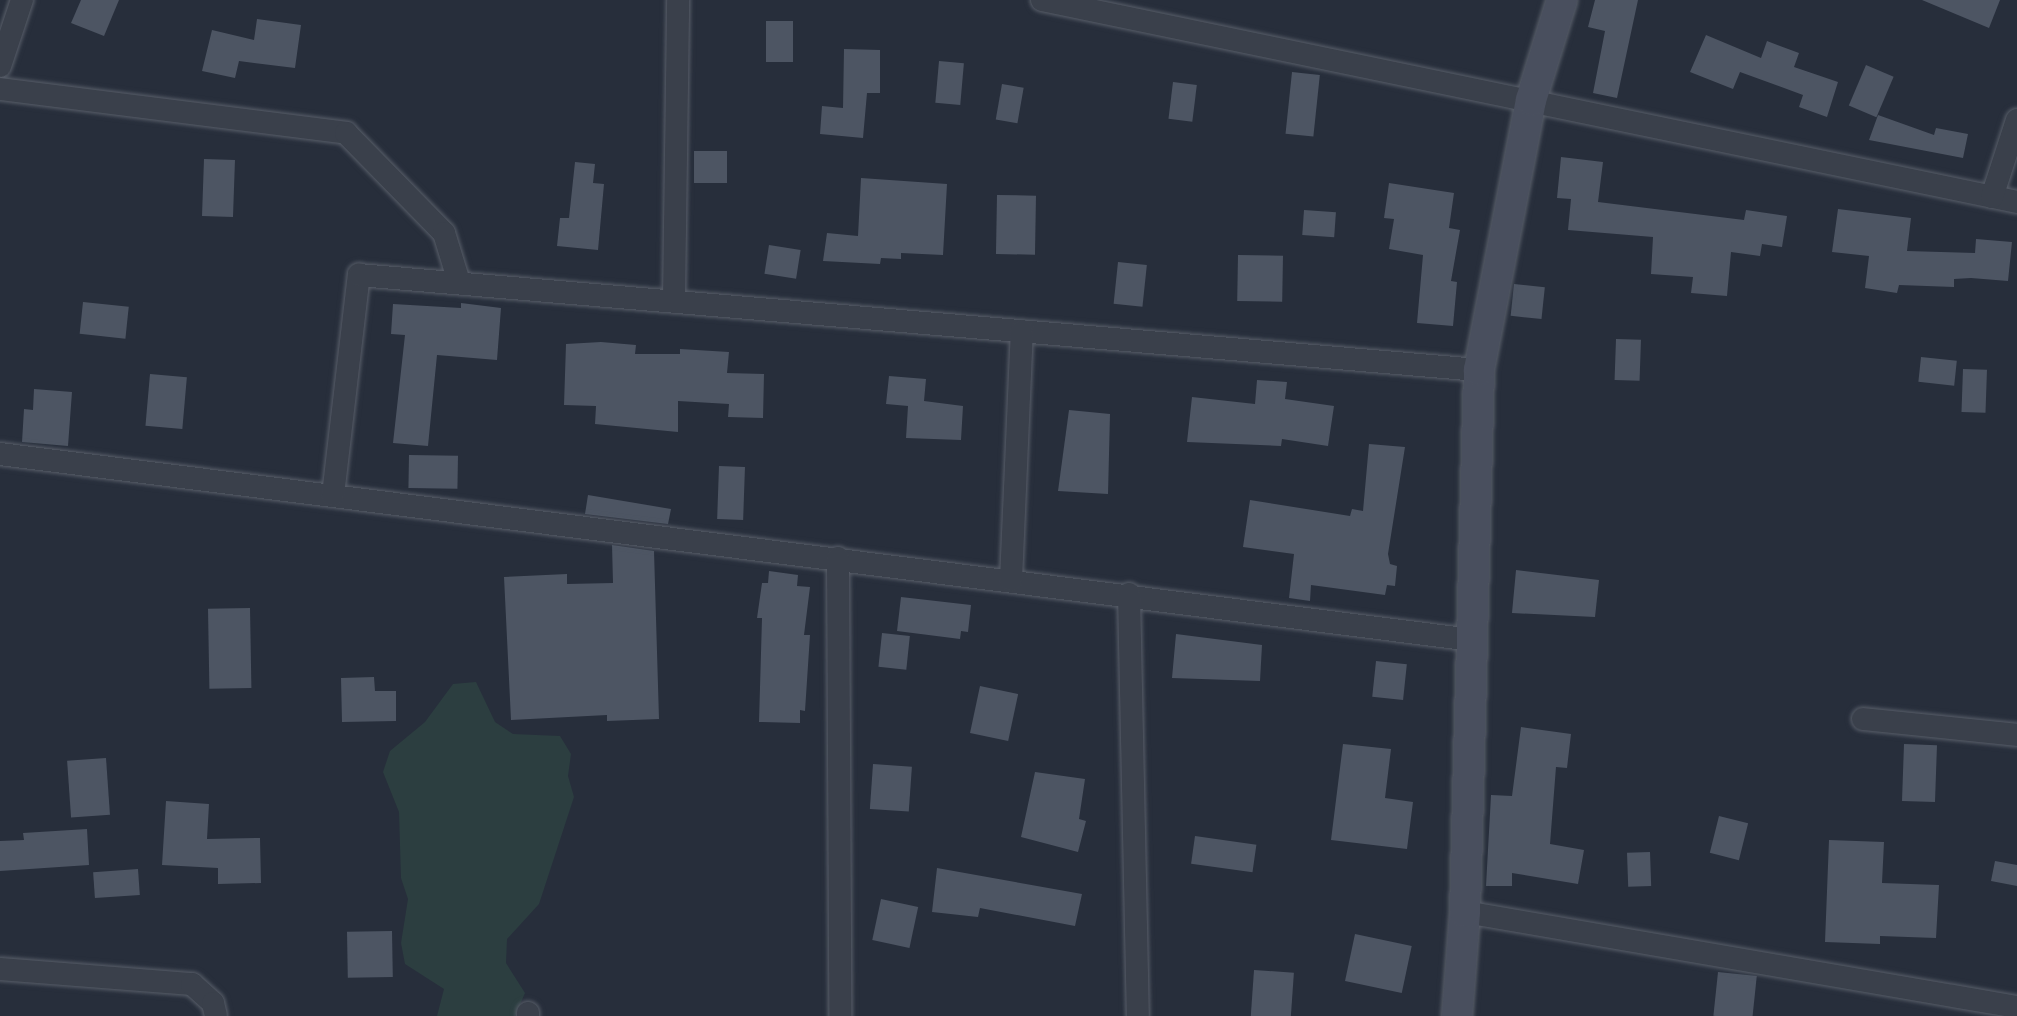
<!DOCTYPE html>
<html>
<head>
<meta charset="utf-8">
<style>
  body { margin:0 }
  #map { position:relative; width:2017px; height:1016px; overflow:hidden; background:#272e3b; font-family:"Work Sans",sans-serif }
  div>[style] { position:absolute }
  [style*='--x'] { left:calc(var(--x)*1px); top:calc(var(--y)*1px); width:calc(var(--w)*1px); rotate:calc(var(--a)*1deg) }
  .green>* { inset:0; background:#2c3e40 }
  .building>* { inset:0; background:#4d5563; transform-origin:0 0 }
  .roads { filter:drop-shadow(0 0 2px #585e69) drop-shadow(0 0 2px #585e69) }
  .street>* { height:22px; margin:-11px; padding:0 11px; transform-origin:11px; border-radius:11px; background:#3a404b }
  .secondary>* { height:30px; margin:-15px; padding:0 15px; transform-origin:15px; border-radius:15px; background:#494f5e }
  span { translate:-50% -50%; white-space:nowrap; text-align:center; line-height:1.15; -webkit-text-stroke:8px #1f2530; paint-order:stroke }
</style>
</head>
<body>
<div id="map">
  <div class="green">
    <i style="clip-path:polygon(476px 682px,495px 722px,513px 734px,560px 736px,571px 754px,568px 776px,574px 797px,539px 904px,507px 939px,506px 963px,525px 993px,515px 1016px,437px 1016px,444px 989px,405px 964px,401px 943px,408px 899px,401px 878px,399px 812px,383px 772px,390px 751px,425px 722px,453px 684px)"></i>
  </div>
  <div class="building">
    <i style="clip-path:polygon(81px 0,119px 0,104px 36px,71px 23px)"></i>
    <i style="clip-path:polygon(1595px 0,1638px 0,1617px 98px,1593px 93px,1605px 31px,1588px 27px)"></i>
    <i style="clip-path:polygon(1922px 0,2000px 0,1989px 28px)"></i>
    <i style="clip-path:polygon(257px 19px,301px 25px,295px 68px,239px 61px,235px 78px,202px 71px,212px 30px,254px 40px)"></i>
    <i style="left:766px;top:21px;width:27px;height:41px"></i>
    <i style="clip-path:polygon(1706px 35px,1761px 58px,1767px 41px,1799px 53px,1794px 67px,1838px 82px,1827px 117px,1799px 107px,1803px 95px,1740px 72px,1733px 89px,1690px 72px)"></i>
    <i style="clip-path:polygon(844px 49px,880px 50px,880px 93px,867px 93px,863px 138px,820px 134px,822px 106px,843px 108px)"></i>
    <i style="left:939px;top:61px;width:25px;height:42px;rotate:5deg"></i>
    <i style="left:1866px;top:65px;width:30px;height:44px;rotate:23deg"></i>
    <i style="left:1292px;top:72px;width:28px;height:62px;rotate:6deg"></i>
    <i style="left:1173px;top:82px;width:24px;height:37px;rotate:7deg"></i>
    <i style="left:1002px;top:84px;width:22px;height:36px;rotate:10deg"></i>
    <i style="clip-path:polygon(1878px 115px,1934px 135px,1936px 128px,1968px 134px,1963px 158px,1869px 140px)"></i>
    <i style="left:694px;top:151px;width:33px;height:32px"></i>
    <i style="clip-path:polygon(1561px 157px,1603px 162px,1598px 202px,1744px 220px,1746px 210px,1787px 216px,1782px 247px,1762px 244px,1760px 256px,1731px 252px,1727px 296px,1691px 293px,1693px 277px,1651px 274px,1653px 237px,1568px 230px,1571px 199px,1557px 198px)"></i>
    <i style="left:204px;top:159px;width:31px;height:57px;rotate:2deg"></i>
    <i style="clip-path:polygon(575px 162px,595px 164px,593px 183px,604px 184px,598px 250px,557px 246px,560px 218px,569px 218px)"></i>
    <i style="clip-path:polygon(861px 178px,947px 184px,943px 255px,901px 253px,901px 259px,881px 258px,880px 264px,823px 261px,827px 233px,858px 236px)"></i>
    <i style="clip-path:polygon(1389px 183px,1454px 193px,1449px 228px,1460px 230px,1451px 281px,1457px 282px,1453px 326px,1417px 323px,1423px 255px,1389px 249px,1394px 219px,1384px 218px)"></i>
    <i style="left:997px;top:195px;width:39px;height:59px;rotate:1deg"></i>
    <i style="clip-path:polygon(1838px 209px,1911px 218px,1907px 251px,1975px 253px,1976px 239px,2012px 242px,2008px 281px,1971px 278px,1954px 279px,1954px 287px,1899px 285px,1897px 293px,1865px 288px,1869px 256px,1832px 252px)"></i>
    <i style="left:1304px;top:210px;width:32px;height:25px;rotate:4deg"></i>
    <i style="left:769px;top:245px;width:32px;height:29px;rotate:9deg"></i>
    <i style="left:1238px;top:255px;width:45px;height:46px;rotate:1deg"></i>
    <i style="left:1118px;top:262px;width:29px;height:42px;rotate:6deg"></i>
    <i style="left:1514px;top:284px;width:31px;height:32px;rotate:6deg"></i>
    <i style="left:83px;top:302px;width:46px;height:32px;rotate:6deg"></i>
    <i style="clip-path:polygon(461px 303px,501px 308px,497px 360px,437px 355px,428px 446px,393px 443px,405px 335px,391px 334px,393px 304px,461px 308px)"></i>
    <i style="left:1616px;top:339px;width:25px;height:41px;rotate:2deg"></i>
    <i style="clip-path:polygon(601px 342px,636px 345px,635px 354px,680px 354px,680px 349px,729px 352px,727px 373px,764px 374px,763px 418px,728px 417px,729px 404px,678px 401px,678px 432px,595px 424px,596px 406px,564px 405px,566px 344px)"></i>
    <i style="left:1921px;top:357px;width:36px;height:25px;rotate:6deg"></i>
    <i style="left:1963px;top:369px;width:24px;height:43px;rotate:2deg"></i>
    <i style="left:150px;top:374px;width:37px;height:52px;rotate:5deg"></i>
    <i style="clip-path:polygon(889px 376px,926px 379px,924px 401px,963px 406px,961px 440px,906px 438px,908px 406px,886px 404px)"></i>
    <i style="clip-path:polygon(1257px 380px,1287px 382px,1285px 399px,1334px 406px,1328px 446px,1282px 439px,1281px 446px,1187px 442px,1192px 397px,1255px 404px)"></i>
    <i style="clip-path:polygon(34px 389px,72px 392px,68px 446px,22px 442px,24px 409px,33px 410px)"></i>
    <i style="clip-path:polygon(1069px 410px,1110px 414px,1108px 494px,1058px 491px)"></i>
    <i style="clip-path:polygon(1369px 444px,1405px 447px,1388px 554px,1390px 564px,1397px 566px,1395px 586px,1387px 585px,1385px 595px,1311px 585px,1310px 601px,1289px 598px,1294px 554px,1243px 547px,1250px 500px,1350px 516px,1352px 509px,1363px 511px)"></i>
    <i style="left:409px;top:455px;width:49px;height:33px;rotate:1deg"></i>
    <i style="left:719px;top:466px;width:26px;height:53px;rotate:2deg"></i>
    <i style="clip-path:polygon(588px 495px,671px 509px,668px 524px,585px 514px)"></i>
    <i style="clip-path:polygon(612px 545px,654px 551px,659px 719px,607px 721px,607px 715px,511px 720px,504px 577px,567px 574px,567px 584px,613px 583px)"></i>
    <i style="clip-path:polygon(1516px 570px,1599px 580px,1595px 617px,1512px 613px)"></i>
    <i style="clip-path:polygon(769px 571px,798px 575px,797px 586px,810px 587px,804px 635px,810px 635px,805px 711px,800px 710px,800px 723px,759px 722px,762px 618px,757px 618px,762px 583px,768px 583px)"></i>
    <i style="clip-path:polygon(901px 597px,971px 605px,968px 632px,961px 631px,960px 639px,897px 631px)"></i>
    <i style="left:250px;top:608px;width:80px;height:42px;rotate:89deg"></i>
    <i style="left:882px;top:633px;width:28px;height:34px;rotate:6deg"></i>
    <i style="clip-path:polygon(1176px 634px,1262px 645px,1260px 681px,1172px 678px)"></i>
    <i style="left:1376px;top:661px;width:31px;height:36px;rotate:6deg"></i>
    <i style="clip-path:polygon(374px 677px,375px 691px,396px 691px,396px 721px,342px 722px,341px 678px)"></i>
    <i style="left:980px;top:686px;width:39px;height:48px;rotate:12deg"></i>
    <i style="clip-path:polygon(1521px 727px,1571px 734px,1567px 768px,1556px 767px,1550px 844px,1584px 850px,1578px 884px,1512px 873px,1512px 886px,1486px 886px,1491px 795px,1512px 796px)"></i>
    <i style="clip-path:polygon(1343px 744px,1391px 749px,1385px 798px,1413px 802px,1407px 849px,1331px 840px)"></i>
    <i style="left:1904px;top:744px;width:33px;height:57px;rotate:2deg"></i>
    <i style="left:106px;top:758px;width:57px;height:39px;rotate:86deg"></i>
    <i style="left:873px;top:764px;width:39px;height:45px;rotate:4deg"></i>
    <i style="clip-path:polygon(1035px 772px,1085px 779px,1079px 819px,1086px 821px,1078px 852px,1021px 837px)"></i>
    <i style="clip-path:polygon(166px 801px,209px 804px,207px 839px,260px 838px,261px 883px,218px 884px,218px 868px,162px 865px)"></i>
    <i style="left:1719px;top:816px;width:30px;height:38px;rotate:14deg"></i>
    <i style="clip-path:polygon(87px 829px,89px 865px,0 871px,0 841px,24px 840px,23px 833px)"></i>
    <i style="left:1195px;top:836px;width:62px;height:28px;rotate:8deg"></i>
    <i style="clip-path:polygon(1829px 840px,1884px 842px,1882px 883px,1939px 885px,1936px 938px,1880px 936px,1880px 944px,1825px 942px)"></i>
    <i style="left:1650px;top:852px;width:34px;height:23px;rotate:88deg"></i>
    <i style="clip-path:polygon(1995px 861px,2017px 865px,2017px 886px,1991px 881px)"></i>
    <i style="clip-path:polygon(937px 868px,1082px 894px,1075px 926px,980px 908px,978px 917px,932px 912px)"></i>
    <i style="left:138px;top:869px;width:26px;height:45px;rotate:86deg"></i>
    <i style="left:881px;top:899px;width:38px;height:42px;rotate:12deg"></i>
    <i style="left:392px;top:931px;width:46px;height:45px;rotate:89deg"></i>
    <i style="left:1355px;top:934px;width:58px;height:48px;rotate:12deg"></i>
    <i style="left:1254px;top:970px;width:40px;height:46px;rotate:4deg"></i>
    <i style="left:1718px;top:972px;width:39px;height:44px;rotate:6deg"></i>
  </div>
  <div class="roads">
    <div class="street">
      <i style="--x:1042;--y:0;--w:996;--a:11.7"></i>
      <i style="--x:0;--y:66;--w:70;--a:-71.6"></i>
      <i style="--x:0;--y:89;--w:349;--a:7.2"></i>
      <i style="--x:346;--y:133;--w:140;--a:45.6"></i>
      <i style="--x:444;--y:233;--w:51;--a:73"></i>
      <i style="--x:1992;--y:197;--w:81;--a:-72"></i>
      <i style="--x:674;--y:298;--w:298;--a:-89.2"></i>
      <i style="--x:0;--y:454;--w:1484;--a:7.2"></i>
      <i style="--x:333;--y:495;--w:222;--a:-83.3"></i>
      <i style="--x:359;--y:275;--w:1124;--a:4.85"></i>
      <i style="--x:838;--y:558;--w:458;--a:89.7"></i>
      <i style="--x:1011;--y:580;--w:249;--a:-87.5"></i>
      <i style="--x:1129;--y:594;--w:422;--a:88.8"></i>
      <i style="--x:1863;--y:719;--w:155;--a:5.9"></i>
      <i style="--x:1465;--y:912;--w:560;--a:9.77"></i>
      <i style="--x:0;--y:969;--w:193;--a:4.5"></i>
      <i style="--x:192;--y:984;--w:28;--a:42"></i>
      <i style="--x:213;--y:1003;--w:13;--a:77"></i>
      <i style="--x:528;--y:1016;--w:3;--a:-90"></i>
    </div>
    <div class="secondary">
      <i style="--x:1457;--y:1016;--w:104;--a:-85.6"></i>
      <i style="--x:1465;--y:912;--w:542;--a:-88.52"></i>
      <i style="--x:1479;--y:370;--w:275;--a:-79.1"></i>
      <i style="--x:1531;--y:100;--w:105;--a:-72.8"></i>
    </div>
  </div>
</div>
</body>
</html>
